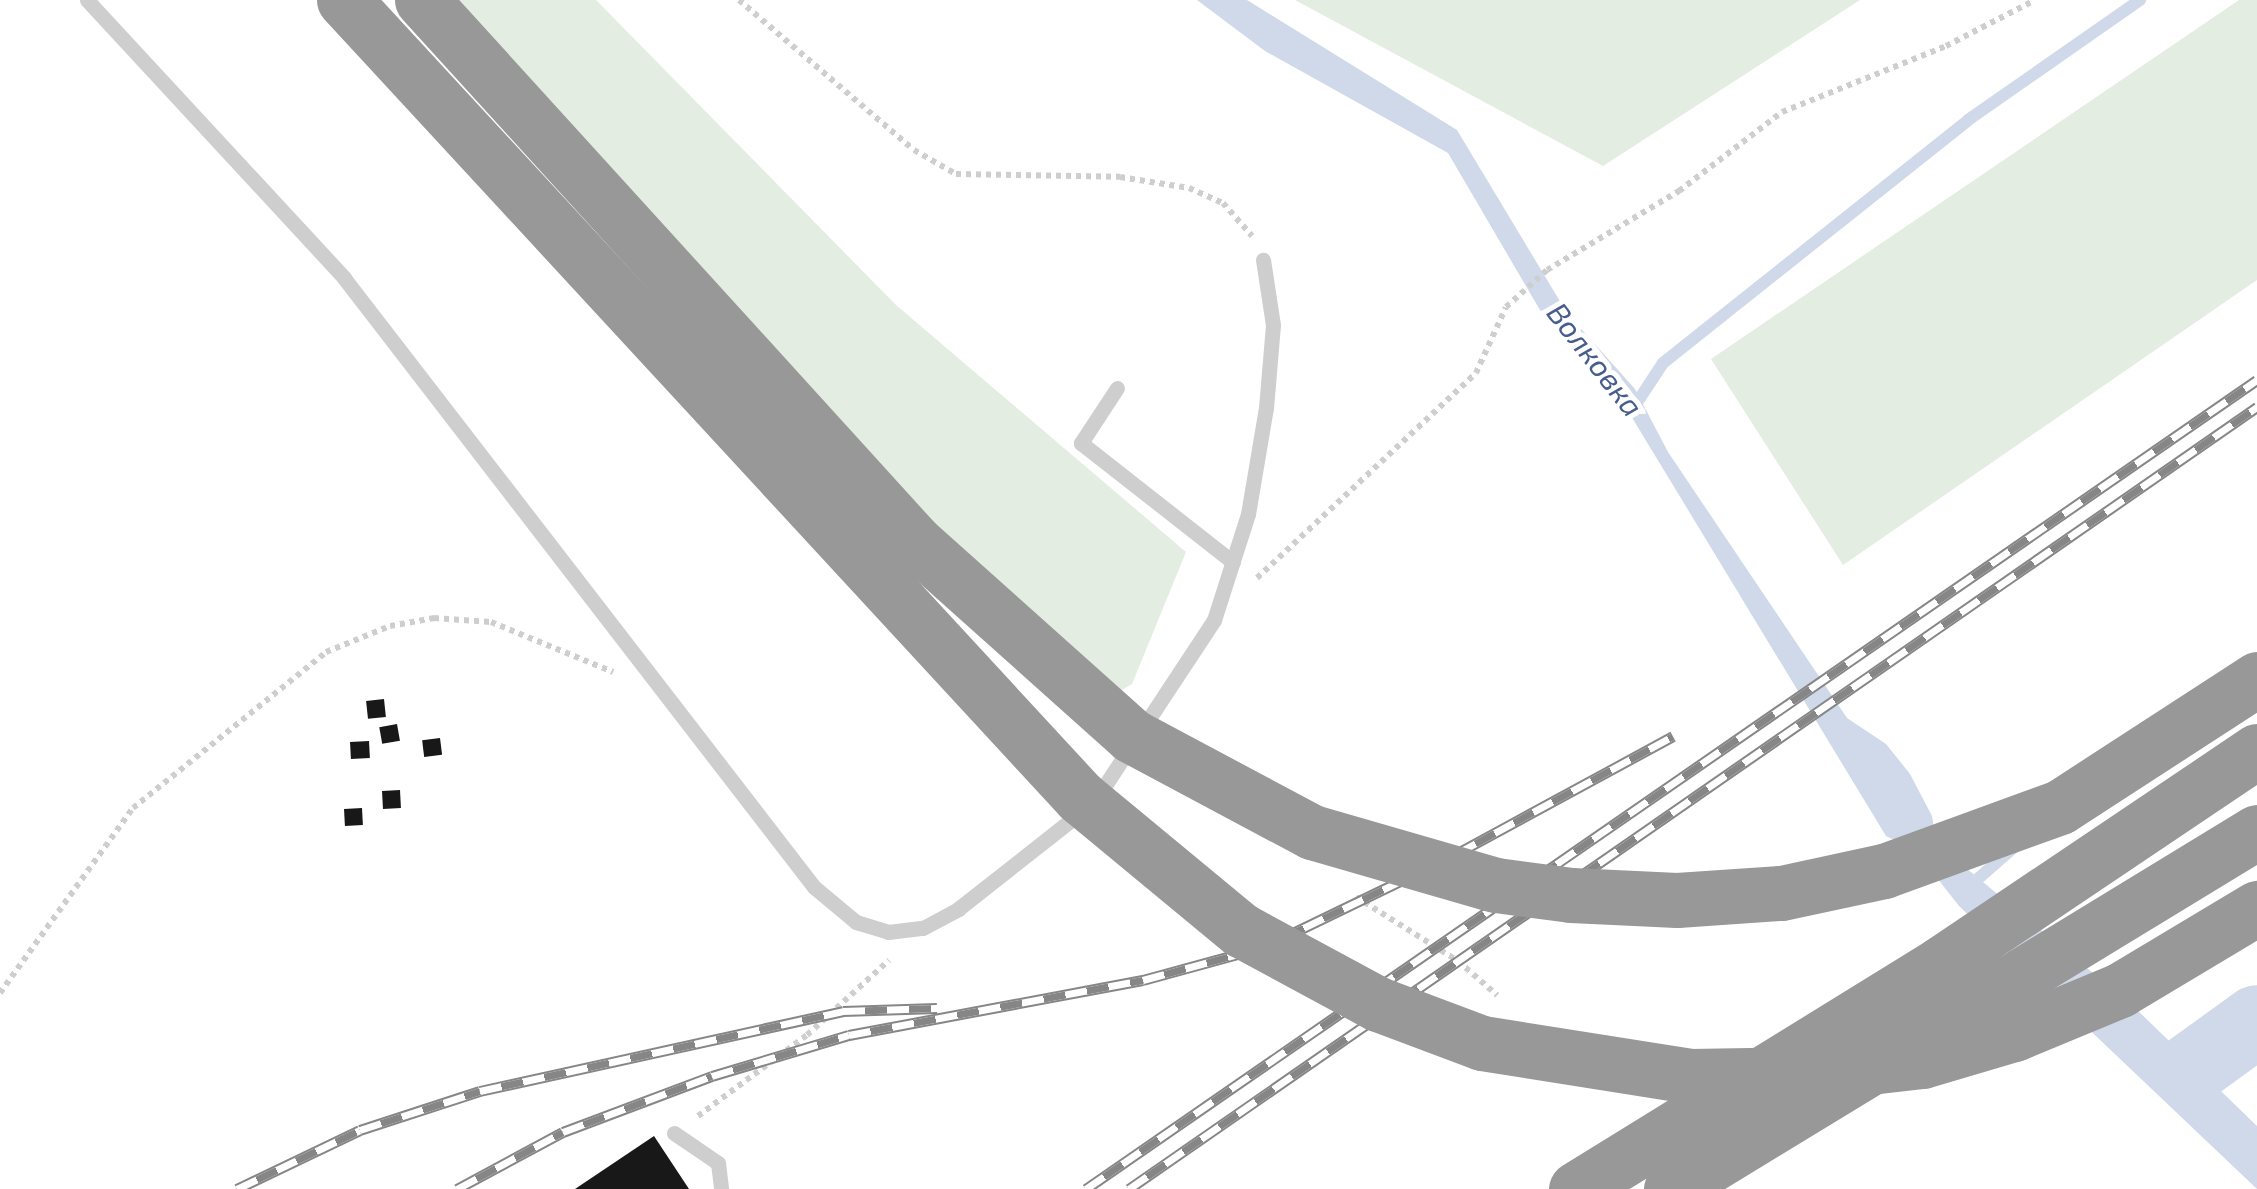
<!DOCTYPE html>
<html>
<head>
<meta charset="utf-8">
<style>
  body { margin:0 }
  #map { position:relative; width:2257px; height:1189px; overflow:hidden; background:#fff; font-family:"Exo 2",sans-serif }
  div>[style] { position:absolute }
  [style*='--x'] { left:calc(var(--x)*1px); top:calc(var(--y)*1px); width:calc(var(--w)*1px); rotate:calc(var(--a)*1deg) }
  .green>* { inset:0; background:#e4ede1 }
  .water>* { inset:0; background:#d0d9ea }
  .stream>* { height:12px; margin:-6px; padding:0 6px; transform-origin:6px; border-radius:6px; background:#d0d9ea }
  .river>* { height:72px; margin:-36px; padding:0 36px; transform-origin:36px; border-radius:36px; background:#d0d9ea }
  .building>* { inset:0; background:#181818; transform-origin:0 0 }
  .path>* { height:6px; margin-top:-3px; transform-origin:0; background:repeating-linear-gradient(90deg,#cecece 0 5px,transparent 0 10px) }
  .lane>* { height:15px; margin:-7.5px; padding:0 7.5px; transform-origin:7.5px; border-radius:7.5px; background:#cecece }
  .highway>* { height:55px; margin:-27.5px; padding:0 27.5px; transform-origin:27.5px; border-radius:27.5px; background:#989898 }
  .rail>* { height:11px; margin-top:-5.5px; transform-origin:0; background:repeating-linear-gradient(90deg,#fff 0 22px,#868686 0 44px); box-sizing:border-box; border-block:2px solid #868686 }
  .highway-bridge>* { height:55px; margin:-27.5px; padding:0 27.5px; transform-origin:27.5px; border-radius:27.5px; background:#989898 }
  span { translate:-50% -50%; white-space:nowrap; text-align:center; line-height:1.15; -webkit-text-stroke:10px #fff; paint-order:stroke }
  .water-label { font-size:30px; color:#475e8c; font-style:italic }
</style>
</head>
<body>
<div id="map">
  <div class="green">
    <i style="clip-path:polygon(452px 0,596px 0,896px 305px,1186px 552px,1132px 684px,1113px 695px,909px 503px)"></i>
    <i style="clip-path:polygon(1295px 0,1860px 0,1603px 166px)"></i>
    <i style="clip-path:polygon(2239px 0,2257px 0,2257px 280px,1843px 565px,1711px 359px)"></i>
  </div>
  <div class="water">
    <i style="clip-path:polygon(1197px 0,1247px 0,1457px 130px,1567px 313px,1635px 389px,1668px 452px,1847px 718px,1886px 744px,1910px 774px,1932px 816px,1937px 844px,2134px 1007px,2257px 1126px,2257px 1189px,1959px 906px,1915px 850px,1886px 836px,1628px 411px,1547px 322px,1448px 153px,1265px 51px)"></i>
  </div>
  <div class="stream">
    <i style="--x:1636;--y:404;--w:49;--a:-56.6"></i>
    <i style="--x:1663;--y:363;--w:390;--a:-38.5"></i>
    <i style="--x:1968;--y:120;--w:210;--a:-34.9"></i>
    <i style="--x:1972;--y:884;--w:55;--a:-41.3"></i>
  </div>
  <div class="river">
    <i style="--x:2188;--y:1071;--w:85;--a:-35.9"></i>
  </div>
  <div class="building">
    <i style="left:384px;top:699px;width:18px;height:18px;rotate:84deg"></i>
    <i style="left:397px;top:724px;width:17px;height:18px;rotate:80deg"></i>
    <i style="left:440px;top:738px;width:17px;height:18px;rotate:83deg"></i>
    <i style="left:369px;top:741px;width:17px;height:19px;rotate:87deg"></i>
    <i style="left:400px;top:790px;width:18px;height:18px;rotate:87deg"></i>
    <i style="left:362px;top:808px;width:17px;height:18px;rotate:87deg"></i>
    <i style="clip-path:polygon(654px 1136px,689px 1189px,575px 1189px)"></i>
  </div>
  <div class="path">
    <i style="--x:739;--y:0;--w:230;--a:40.6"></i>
    <i style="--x:914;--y:150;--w:48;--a:29.7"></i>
    <i style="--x:956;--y:174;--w:164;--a:1"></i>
    <i style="--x:1120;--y:177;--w:70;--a:9.1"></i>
    <i style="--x:1189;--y:188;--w:37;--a:24"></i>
    <i style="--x:1223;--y:203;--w:44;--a:48.7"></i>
    <i style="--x:1257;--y:578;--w:300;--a:-43.1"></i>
    <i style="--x:1476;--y:373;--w:72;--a:-65.6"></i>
    <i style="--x:1506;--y:307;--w:55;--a:-42.1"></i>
    <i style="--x:1547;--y:270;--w:154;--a:-30.9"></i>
    <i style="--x:1679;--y:191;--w:130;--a:-37.5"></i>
    <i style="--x:1782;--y:112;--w:177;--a:-21.9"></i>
    <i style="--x:1946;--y:46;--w:100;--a:-27.3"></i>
    <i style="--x:1356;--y:897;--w:120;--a:32.1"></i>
    <i style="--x:1458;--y:961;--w:52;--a:41.1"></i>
    <i style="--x:0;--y:993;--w:228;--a:-54.3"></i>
    <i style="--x:133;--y:808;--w:248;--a:-38.9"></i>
    <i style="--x:326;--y:652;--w:69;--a:-22.1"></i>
    <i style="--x:390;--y:626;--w:45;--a:-10.3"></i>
    <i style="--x:434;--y:618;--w:57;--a:4"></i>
    <i style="--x:491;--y:622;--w:132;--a:22.3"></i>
    <i style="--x:698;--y:1116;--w:136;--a:-36.6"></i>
    <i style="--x:807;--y:1035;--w:111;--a:-42.4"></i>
  </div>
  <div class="lane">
    <i style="--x:87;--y:0;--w:379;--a:47.2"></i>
    <i style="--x:344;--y:278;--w:769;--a:52.34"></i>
    <i style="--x:814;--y:887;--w:55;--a:39.8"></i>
    <i style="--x:856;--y:922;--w:34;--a:17"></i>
    <i style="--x:888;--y:932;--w:35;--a:-7"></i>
    <i style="--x:923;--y:928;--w:40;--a:-28"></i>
    <i style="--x:958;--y:909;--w:173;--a:-38.2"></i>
    <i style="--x:1094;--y:802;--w:218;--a:-56.6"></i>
    <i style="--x:1214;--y:620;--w:111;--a:-72.2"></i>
    <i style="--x:1248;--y:514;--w:108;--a:-80.4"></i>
    <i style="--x:1266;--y:408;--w:83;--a:-85.2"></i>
    <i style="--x:1273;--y:325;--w:66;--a:-98.7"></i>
    <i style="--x:1117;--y:388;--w:66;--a:123.2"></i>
    <i style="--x:1081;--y:443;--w:193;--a:38.1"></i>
    <i style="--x:674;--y:1133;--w:53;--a:34.3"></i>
    <i style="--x:718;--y:1163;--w:26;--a:83"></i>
  </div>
  <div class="highway">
    <i style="--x:344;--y:0;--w:1085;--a:47.28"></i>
    <i style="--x:422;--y:0;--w:733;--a:47.71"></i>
    <i style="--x:915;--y:542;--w:291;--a:41.8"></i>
    <i style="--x:2060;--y:807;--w:235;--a:-33"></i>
    <i style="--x:1576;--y:1189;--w:428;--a:-31.7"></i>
    <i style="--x:1940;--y:964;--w:382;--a:-33.9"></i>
    <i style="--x:1671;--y:1189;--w:686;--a:-31.35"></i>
  </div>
  <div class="rail">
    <i style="--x:237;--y:1189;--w:136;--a:-25.6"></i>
    <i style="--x:360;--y:1130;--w:126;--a:-18"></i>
    <i style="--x:480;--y:1091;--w:372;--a:-12.4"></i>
    <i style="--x:843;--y:1011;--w:94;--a:-1.8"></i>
    <i style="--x:457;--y:1189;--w:120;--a:-28.3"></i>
    <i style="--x:563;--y:1132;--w:159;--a:-20.6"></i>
    <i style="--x:712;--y:1076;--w:143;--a:-16.7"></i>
    <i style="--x:849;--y:1035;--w:299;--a:-10.6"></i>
    <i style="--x:1143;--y:980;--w:125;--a:-15.3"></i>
    <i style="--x:1264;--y:947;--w:213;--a:-25.8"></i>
    <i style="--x:1456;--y:854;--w:247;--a:-28.5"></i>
    <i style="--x:1086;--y:1189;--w:1423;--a:-34.64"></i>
    <i style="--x:1129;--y:1189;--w:1373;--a:-34.73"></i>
  </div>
  <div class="highway-bridge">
    <i style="--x:1132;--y:736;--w:204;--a:28.1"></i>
    <i style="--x:1312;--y:832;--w:191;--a:16.1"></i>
    <i style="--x:1496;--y:885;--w:76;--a:7.6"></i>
    <i style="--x:1571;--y:895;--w:106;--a:2.7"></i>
    <i style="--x:1677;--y:900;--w:104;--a:-3.9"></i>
    <i style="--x:1781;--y:893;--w:105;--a:-12.1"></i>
    <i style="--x:1884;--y:871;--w:187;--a:-20"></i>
    <i style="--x:1080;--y:797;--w:209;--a:39.6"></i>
    <i style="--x:1241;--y:930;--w:156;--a:28.4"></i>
    <i style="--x:1378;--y:1004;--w:111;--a:20.6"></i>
    <i style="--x:1482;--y:1043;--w:211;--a:9"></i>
    <i style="--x:1690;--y:1076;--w:119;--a:-1"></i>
    <i style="--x:1809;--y:1074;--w:114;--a:-6.6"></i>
    <i style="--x:1922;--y:1061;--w:96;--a:-16.4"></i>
    <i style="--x:2014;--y:1034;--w:115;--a:-22.5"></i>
    <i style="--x:2120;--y:990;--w:160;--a:-30.9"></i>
  </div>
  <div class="water-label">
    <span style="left:1596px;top:359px;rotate:52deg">Волковка</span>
  </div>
</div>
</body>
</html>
